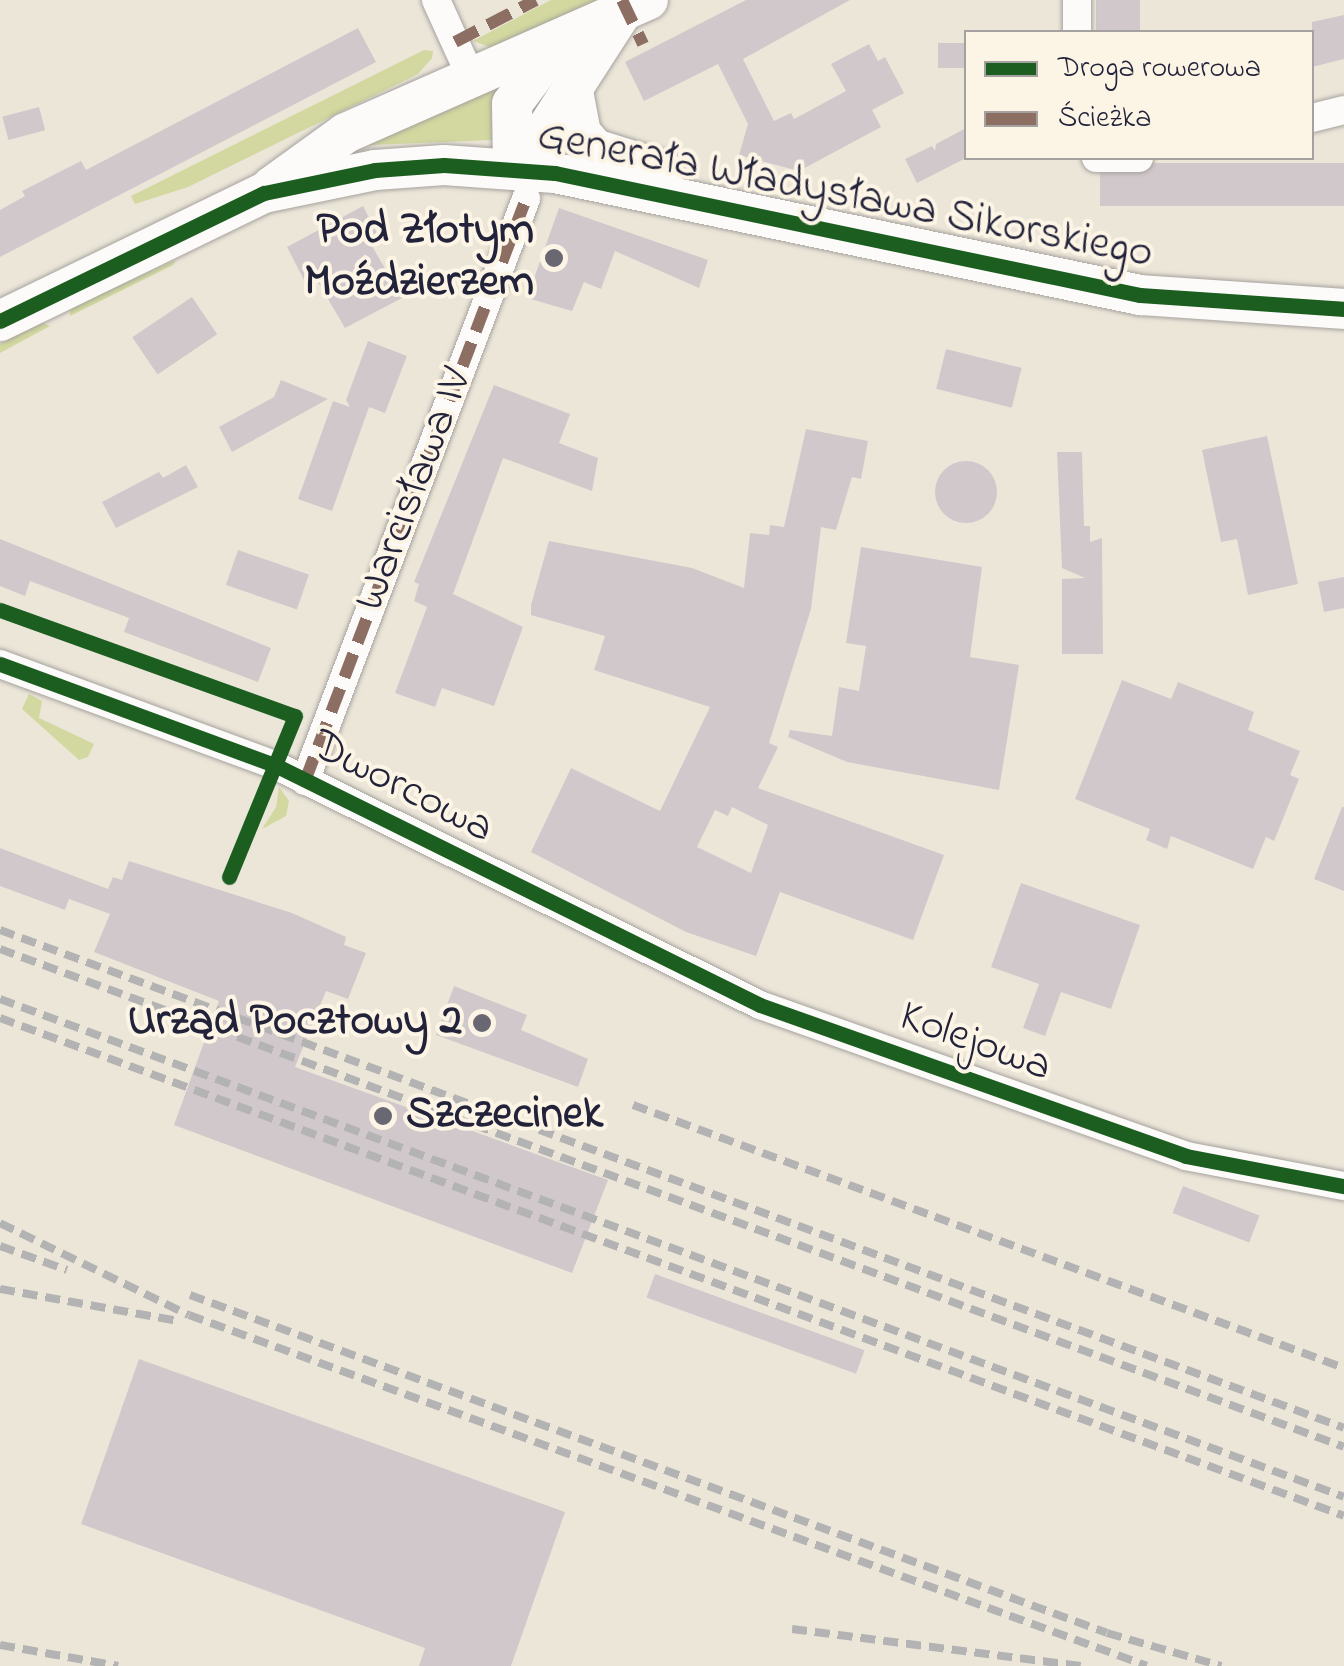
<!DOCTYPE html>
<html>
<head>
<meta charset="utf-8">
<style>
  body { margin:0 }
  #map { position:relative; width:1344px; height:1666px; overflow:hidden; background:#ece6d9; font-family:"Indie Flower",sans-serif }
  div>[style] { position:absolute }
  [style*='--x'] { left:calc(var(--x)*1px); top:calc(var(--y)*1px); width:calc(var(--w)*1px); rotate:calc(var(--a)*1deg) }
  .green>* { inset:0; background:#d2d89f }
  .building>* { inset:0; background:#d1c8cc; transform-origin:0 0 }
  .round { border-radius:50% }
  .roads { filter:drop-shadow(0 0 2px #a6a29e) drop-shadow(0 0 2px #a6a29e) }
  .street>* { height:28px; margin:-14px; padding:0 14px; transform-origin:14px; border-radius:14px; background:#fcfbf9 }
  .secondary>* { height:40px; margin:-20px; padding:0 20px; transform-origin:20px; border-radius:20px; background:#fcfbf9 }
  .rail>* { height:8px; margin-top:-4px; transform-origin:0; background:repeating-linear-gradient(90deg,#b4b3b4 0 15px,transparent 0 23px) }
  .quiet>* { height:12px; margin-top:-6px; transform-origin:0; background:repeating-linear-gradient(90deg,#8d6e63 0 25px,transparent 0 37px) }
  .cycleway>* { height:15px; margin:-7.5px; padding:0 7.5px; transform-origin:7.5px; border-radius:7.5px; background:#1b5e20 }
  .dots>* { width:28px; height:28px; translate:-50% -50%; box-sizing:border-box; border:5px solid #fcf5e5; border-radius:50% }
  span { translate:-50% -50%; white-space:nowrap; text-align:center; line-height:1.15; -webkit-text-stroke:8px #fcf5e5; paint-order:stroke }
  .street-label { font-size:45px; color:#22223b }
  .poi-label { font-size:45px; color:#22223b; font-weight:700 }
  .right { translate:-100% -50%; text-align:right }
  .left { translate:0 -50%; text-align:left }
  .legend { position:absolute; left:964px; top:30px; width:350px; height:130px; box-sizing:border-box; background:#fcf5e5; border:2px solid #a5a1a1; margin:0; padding:12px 18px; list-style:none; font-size:30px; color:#22223b }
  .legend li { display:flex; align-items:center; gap:20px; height:50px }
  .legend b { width:50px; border:2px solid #a5a1a1 }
</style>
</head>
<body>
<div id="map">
  <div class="green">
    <i style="clip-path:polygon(551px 0,603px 0,495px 49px,473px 41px)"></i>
    <i style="clip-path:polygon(424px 50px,433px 51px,432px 58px,418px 74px,188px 187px,135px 204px,131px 196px)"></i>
    <i style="clip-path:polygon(514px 67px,492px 140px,348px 146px)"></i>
    <i style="clip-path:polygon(176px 260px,173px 265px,70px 316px,70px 307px)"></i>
    <i style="clip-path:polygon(40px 322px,50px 326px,0 353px,0 344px)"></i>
    <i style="clip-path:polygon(29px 694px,42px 701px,39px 718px,94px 744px,88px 757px,79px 760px,22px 709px)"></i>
    <i style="clip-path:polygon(279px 787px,289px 801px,286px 816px,262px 829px,276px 807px)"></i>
  </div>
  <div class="building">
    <i style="clip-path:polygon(746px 0,850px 0,743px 59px,774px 121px,791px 113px,794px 119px,846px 91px,831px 64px,869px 44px,878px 61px,885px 57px,904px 93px,872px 110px,881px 127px,799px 171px,739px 155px,748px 124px,718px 64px,644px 101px,625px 62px)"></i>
    <i style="left:1096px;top:0;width:44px;height:32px"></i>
    <i style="clip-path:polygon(1344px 15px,1344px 59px,1312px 67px,1312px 22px)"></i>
    <i style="clip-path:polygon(358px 28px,376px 62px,0 257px,0 210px,25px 196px,22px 191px,81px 161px,86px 170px)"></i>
    <i style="left:938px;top:43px;width:28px;height:25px"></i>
    <i style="left:39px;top:107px;width:24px;height:38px;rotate:75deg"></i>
    <i style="clip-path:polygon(966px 128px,966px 158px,917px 183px,905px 159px,932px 146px,935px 151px,936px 144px)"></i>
    <i style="left:1344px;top:163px;width:43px;height:244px;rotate:90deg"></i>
    <i style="clip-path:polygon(363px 206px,381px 241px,372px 246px,402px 298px,345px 328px,315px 277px,305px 282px,287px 247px)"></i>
    <i style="clip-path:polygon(559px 208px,708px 260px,699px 288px,615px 251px,601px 289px,584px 282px,572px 311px,527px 298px)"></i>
    <i style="left:192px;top:297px;width:45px;height:72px;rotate:56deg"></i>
    <i style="clip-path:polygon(368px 341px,407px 356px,385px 413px,369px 407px,332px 511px,298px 499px,333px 401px,350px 407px,346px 400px)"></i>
    <i style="left:946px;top:349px;width:78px;height:41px;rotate:14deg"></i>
    <i style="clip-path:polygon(281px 380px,328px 399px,232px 452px,219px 427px,274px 397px)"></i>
    <i style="clip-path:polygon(494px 385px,570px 414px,559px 443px,598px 458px,592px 491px,503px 458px,453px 594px,523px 627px,494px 706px,442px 688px,435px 707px,395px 693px,427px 607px,414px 601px,419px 584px,414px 582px)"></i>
    <i style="clip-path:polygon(evenodd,806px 429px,868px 441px,861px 479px,852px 477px,836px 530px,821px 527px,811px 609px,769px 743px,778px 747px,758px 788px,944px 855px,913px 940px,780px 892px,756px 956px,686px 932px,531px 852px,571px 768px,660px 811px,710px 707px,594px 670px,605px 636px,531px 615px,531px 605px,549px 541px,692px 568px,744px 588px,750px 533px,769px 535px,770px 525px,784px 527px,806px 429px,732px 807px,768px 825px,751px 873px,697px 847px,715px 810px,728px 816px,732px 807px)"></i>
    <i style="clip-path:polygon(1267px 436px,1298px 584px,1248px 595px,1237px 539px,1221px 542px,1202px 450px)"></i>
    <i style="clip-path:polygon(1057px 452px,1082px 452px,1084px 526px,1090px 526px,1090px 542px,1102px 538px,1103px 654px,1062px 654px,1062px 579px,1085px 578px,1062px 568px)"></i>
    <i class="round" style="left:935px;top:461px;width:62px;height:62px"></i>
    <i style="clip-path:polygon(186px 465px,198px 487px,116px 528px,102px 502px,159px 472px,163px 478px)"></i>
    <i style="clip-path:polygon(0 539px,271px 648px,258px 682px,124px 632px,129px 618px,30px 581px,25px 596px,0 586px)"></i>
    <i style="clip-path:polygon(861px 547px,982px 567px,970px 657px,1019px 665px,999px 790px,847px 762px,788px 737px,790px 730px,832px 736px,839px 687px,859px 691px,866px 646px,846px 643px)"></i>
    <i style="left:238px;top:550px;width:75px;height:37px;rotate:19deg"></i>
    <i style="clip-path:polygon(1344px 577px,1344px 608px,1324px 612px,1318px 582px)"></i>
    <i style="clip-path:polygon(1122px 680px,1171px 699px,1178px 682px,1254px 712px,1248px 730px,1300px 751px,1290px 775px,1299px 779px,1274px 841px,1266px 837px,1253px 869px,1171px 836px,1167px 849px,1146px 840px,1150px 829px,1075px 799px)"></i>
    <i style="clip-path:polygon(1342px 807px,1344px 807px,1344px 891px,1314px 879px)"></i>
    <i style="clip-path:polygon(0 848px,108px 889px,113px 877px,122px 880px,129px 861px,292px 913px,346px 937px,344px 945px,366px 953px,348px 999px,326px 991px,295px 1067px,608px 1180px,572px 1273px,174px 1125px,219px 1001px,94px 952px,110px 914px,69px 899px,65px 910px,0 886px)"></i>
    <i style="clip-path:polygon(1021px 883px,1140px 925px,1111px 1009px,1061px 992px,1045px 1036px,1023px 1028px,1039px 984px,991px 967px)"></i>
    <i style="clip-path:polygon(454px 986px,527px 1015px,521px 1030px,588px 1059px,578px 1087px,436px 1035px)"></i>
    <i style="left:1183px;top:1186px;width:82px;height:29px;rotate:21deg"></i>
    <i style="left:655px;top:1274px;width:223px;height:25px;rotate:20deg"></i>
    <i style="clip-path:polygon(139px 1359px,565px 1512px,511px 1666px,419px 1666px,425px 1648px,81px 1524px)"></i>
  </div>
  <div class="roads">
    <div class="street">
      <i style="--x:436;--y:0;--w:82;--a:65.6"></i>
      <i style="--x:1077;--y:32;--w:32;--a:-90"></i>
      <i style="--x:1312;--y:118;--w:33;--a:-14"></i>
      <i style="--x:1096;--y:158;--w:43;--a:0"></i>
      <i style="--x:0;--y:664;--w:295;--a:20.2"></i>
      <i style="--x:277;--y:766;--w:539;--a:26.33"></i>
      <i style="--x:760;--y:1005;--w:452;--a:19.5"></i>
      <i style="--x:1186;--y:1156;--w:161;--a:10.8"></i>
      <i style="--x:305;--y:781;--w:623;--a:-69.21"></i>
    </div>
    <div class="secondary">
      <i style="--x:572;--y:86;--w:48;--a:79.2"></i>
      <i style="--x:581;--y:133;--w:21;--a:49"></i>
      <i style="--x:595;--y:149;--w:72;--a:17.7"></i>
      <i style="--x:513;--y:167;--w:39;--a:-46"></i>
      <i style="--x:540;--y:139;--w:148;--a:-57.2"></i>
      <i style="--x:513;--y:167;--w:63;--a:-90.9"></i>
      <i style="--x:512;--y:104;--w:76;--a:-53"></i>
      <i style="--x:271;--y:187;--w:92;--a:-35.8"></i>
      <i style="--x:346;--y:133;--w:330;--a:-23.8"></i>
      <i style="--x:0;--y:321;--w:293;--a:-25.9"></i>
      <i style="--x:264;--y:193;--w:113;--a:-11.7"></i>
      <i style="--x:375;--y:170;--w:69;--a:-4.1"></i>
      <i style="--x:444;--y:165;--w:111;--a:4.1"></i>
      <i style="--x:555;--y:173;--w:598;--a:11.78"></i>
      <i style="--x:1140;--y:295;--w:204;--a:3.9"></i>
    </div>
  </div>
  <div class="rail">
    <i style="--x:0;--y:930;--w:1433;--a:20.33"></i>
    <i style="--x:0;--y:949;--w:1433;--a:20.33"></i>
    <i style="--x:0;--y:999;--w:1433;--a:20.33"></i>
    <i style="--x:0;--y:1018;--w:1433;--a:20.33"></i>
    <i style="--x:633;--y:1105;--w:758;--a:20.3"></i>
    <i style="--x:0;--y:1223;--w:210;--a:26"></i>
    <i style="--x:189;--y:1315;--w:1020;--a:20.12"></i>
    <i style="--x:0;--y:1246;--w:71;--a:19.7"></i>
    <i style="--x:0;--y:1289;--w:181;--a:10.2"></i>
    <i style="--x:190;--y:1295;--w:977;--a:20.23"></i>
    <i style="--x:1107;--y:1633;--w:119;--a:16.1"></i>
    <i style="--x:792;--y:1629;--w:291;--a:7.3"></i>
    <i style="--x:0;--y:1645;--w:120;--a:10.1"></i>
  </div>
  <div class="quiet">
    <i style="--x:622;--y:0;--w:49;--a:64.5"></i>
    <i style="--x:455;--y:42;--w:91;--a:-27.4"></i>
    <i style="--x:305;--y:781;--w:623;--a:-69.21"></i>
  </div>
  <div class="cycleway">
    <i style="--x:0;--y:321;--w:293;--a:-25.9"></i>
    <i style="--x:264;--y:193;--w:113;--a:-11.7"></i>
    <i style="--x:375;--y:170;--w:69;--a:-4.1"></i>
    <i style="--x:444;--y:165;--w:111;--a:4.1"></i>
    <i style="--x:555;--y:173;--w:598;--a:11.78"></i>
    <i style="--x:1140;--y:295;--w:204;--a:3.9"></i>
    <i style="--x:0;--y:610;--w:313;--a:19.8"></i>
    <i style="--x:295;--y:716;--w:174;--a:112.3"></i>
    <i style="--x:0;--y:664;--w:295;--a:20.2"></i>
    <i style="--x:277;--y:766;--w:539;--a:26.33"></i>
    <i style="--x:760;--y:1005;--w:452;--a:19.5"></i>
    <i style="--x:1186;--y:1156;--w:161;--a:10.8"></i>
  </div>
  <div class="dots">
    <i style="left:554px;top:258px;background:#696772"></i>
    <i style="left:482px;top:1023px;background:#696772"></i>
    <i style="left:383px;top:1116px;background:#696772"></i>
  </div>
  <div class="street-label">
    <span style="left:845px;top:196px;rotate:11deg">Generała Władysława Sikorskiego</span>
    <span style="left:415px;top:490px;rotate:-69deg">Warcisława IV</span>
    <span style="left:402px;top:788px;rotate:27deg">Dworcowa</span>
    <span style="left:975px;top:1043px;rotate:20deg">Kolejowa</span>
  </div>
  <div class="poi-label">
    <span class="right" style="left:534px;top:258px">Pod Złotym<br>Moździerzem</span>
    <span class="right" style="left:462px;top:1023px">Urząd Pocztowy 2</span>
    <span class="left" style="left:406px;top:1116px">Szczecinek</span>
  </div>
  <ul class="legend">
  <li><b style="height:12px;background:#1b5e20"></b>Droga rowerowa</li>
  <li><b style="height:12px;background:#8d6e63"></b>Ścieżka</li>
  </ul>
</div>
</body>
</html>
